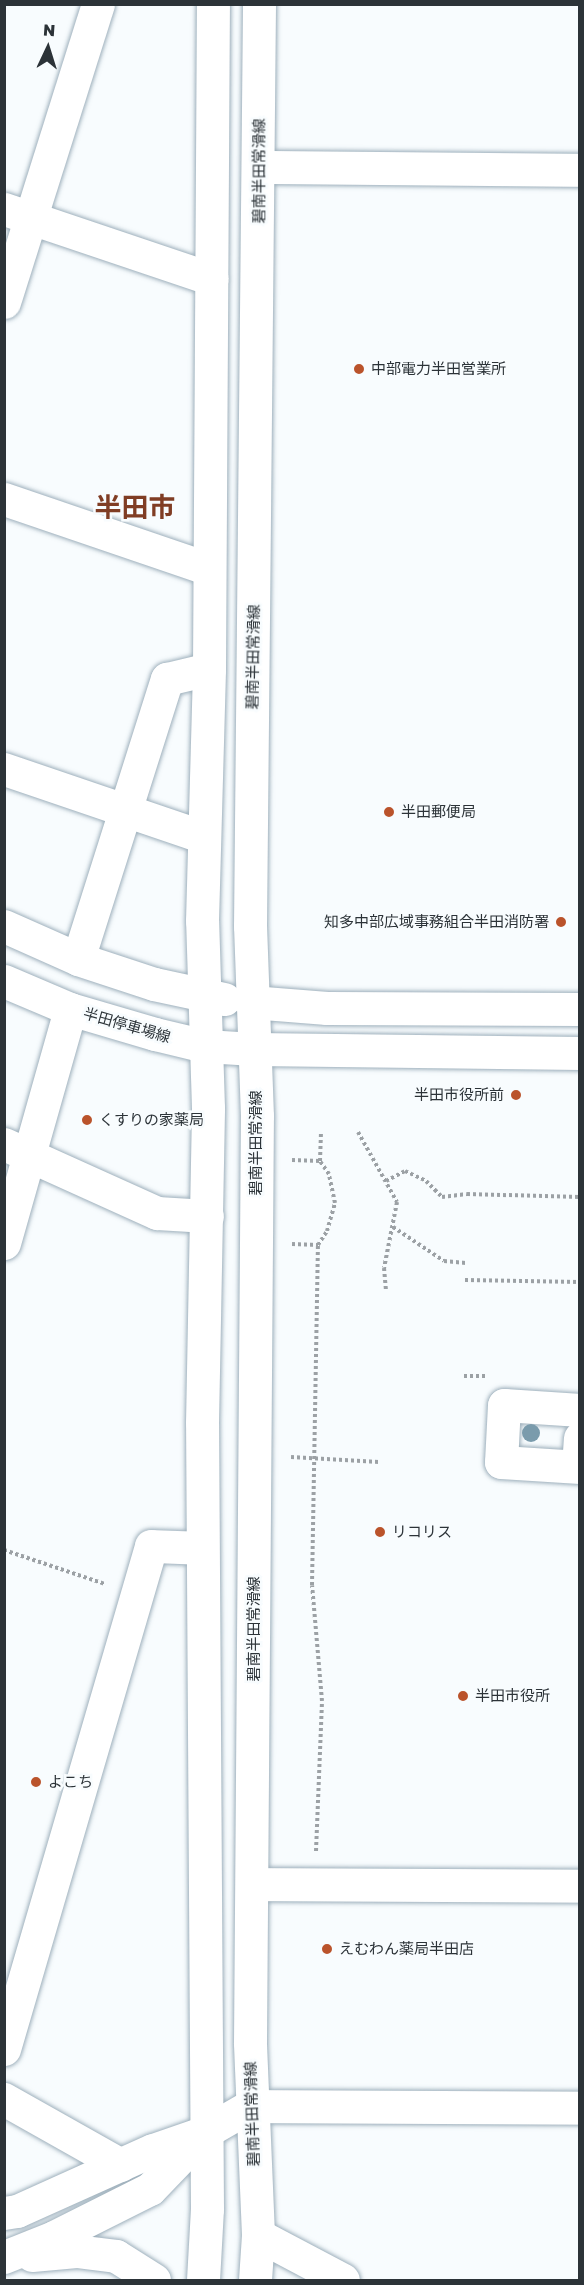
<!DOCTYPE html>
<html>
<head>
<meta charset="utf-8">
<style>
  body { margin:0 }
  #map { position:relative; width:584px; height:2285px; overflow:hidden; background:#f8fcfe; font-family:"Golos Text","Noto Sans JP",sans-serif }
  div>[style] { position:absolute }
  [style*='--x'] { left:calc(var(--x)*1px); top:calc(var(--y)*1px); width:calc(var(--w)*1px); rotate:calc(var(--a)*1deg) }
  .path>* { height:4px; margin-top:-2px; transform-origin:0; background:repeating-linear-gradient(90deg,#9ca1a5 0 3px,transparent 0 6px) }
  .roads { filter:drop-shadow(0 0 2px #9eb0bc) drop-shadow(0 0 2px #9eb0bc) }
  .minor>* { height:33px; margin:-16.5px; padding:0 16.5px; transform-origin:16.5px; border-radius:16.5px; background:#fff }
  .major>* { height:33px; margin:-16.5px; padding:0 16.5px; transform-origin:16.5px; border-radius:16.5px; background:#fff }
  .trees>* { width:18px; height:18px; margin:-9px; border-radius:50%; background:#7a9bac }
  .dots>* { width:16px; height:16px; translate:-50% -50%; box-sizing:border-box; border:3px solid #f8fcfe; border-radius:50% }
  span { translate:-50% -50%; white-space:nowrap; text-align:center; line-height:1.15; -webkit-text-stroke:5px #f8fcfe; paint-order:stroke }
  .street-label { font-size:15px; color:#2c3338 }
  .poi-label { font-size:15px; color:#2c3338 }
  .left { translate:0 -50%; text-align:left }
  .right { translate:-100% -50%; text-align:right }
  .town-label { font-size:27px; color:#803d24; font-weight:700 }
  .frame { position:absolute; inset:0; border:6px solid #2c3338; pointer-events:none }
  .north { position:absolute; left:18px; top:18px; width:60px; height:60px; -webkit-text-stroke:4px #f8fcfe; paint-order:stroke; rotate:4deg; font-size:16px; font-weight:700; line-height:24px; text-align:center; color:#2c3338 }
  .north::after { content:''; display:block; margin:auto; width:21px; height:27px; background:#2c3338; clip-path:polygon(50% 0,100% 100%,50% 72%,0 100%) }
</style>
</head>
<body>
<div id="map">
  <div class="path">
    <i style="--x:358;--y:1132;--w:80;--a:60.9"></i>
    <i style="--x:397;--y:1202;--w:67;--a:101.1"></i>
    <i style="--x:384;--y:1268;--w:23;--a:85"></i>
    <i style="--x:292;--y:1160;--w:28;--a:2"></i>
    <i style="--x:386;--y:1181;--w:21;--a:-28"></i>
    <i style="--x:405;--y:1171;--w:23;--a:25"></i>
    <i style="--x:426;--y:1181;--w:23;--a:45"></i>
    <i style="--x:442;--y:1197;--w:25;--a:-7"></i>
    <i style="--x:467;--y:1194;--w:113;--a:1.5"></i>
    <i style="--x:393;--y:1227;--w:61;--a:33.7"></i>
    <i style="--x:444;--y:1261;--w:22;--a:5"></i>
    <i style="--x:292;--y:1244;--w:26;--a:2"></i>
    <i style="--x:465;--y:1280;--w:115;--a:1"></i>
    <i style="--x:464;--y:1376;--w:22;--a:0"></i>
    <i style="--x:291;--y:1457;--w:88;--a:3.3"></i>
    <i style="--x:4;--y:1550;--w:107;--a:18.6"></i>
    <i style="--x:316;--y:1851;--w:150;--a:-87.7"></i>
    <i style="--x:322;--y:1701;--w:116;--a:-94.9"></i>
    <i style="--x:312;--y:1585;--w:340;--a:-89"></i>
    <i style="--x:318;--y:1245;--w:17;--a:-57"></i>
    <i style="--x:327;--y:1231;--w:29;--a:-74"></i>
    <i style="--x:335;--y:1203;--w:30;--a:-102"></i>
    <i style="--x:329;--y:1174;--w:16;--a:-125"></i>
    <i style="--x:320;--y:1161;--w:27;--a:-88"></i>
  </div>
  <div class="roads">
    <div class="minor">
      <i style="--x:260;--y:167;--w:320;--a:0.5"></i>
      <i style="--x:4;--y:209;--w:219;--a:18.6"></i>
      <i style="--x:4;--y:302;--w:312;--a:-72.5"></i>
      <i style="--x:4;--y:499;--w:214;--a:18.8"></i>
      <i style="--x:4;--y:769;--w:211;--a:18.8"></i>
      <i style="--x:78;--y:959;--w:294;--a:-72.4"></i>
      <i style="--x:167;--y:679;--w:43;--a:-13.4"></i>
      <i style="--x:251;--y:1002;--w:76;--a:4.5"></i>
      <i style="--x:327;--y:1008;--w:253;--a:0.2"></i>
      <i style="--x:254;--y:1049;--w:326;--a:0.7"></i>
      <i style="--x:4;--y:1144;--w:168;--a:24.3"></i>
      <i style="--x:157;--y:1213;--w:50;--a:3.4"></i>
      <i style="--x:4;--y:1243;--w:243;--a:-74.2"></i>
      <i style="--x:580;--y:1410;--w:76;--a:-176.2"></i>
      <i style="--x:504;--y:1405;--w:57;--a:93"></i>
      <i style="--x:501;--y:1462;--w:79;--a:3.6"></i>
      <i style="--x:578;--y:1466;--w:28;--a:-86"></i>
      <i style="--x:252;--y:1884;--w:328;--a:0.3"></i>
      <i style="--x:4;--y:2049;--w:524;--a:-73.71"></i>
      <i style="--x:151;--y:1546;--w:51;--a:2.2"></i>
      <i style="--x:4;--y:2099;--w:134;--a:29.4"></i>
      <i style="--x:4;--y:2213;--w:13;--a:-9"></i>
      <i style="--x:17;--y:2211;--w:149;--a:-24.2"></i>
      <i style="--x:153;--y:2150;--w:55;--a:-19.1"></i>
      <i style="--x:205;--y:2132;--w:52;--a:-30"></i>
      <i style="--x:250;--y:2106;--w:330;--a:0.3"></i>
      <i style="--x:258;--y:2235;--w:96;--a:27.9"></i>
      <i style="--x:32;--y:2255;--w:44;--a:-5.2"></i>
      <i style="--x:76;--y:2251;--w:40;--a:7.1"></i>
      <i style="--x:116;--y:2256;--w:45;--a:32.3"></i>
      <i style="--x:4;--y:2257;--w:54;--a:-21.8"></i>
      <i style="--x:54;--y:2237;--w:107;--a:-26.6"></i>
      <i style="--x:150;--y:2189;--w:72;--a:-46.1"></i>
    </div>
    <div class="major">
      <i style="--x:4;--y:926;--w:81;--a:24"></i>
      <i style="--x:78;--y:959;--w:80;--a:18.2"></i>
      <i style="--x:154;--y:984;--w:72;--a:12.1"></i>
      <i style="--x:4;--y:981;--w:72;--a:23"></i>
      <i style="--x:70;--y:1009;--w:89;--a:16.4"></i>
      <i style="--x:155;--y:1034;--w:51;--a:13.5"></i>
      <i style="--x:205;--y:1046;--w:49;--a:3.5"></i>
      <i style="--x:203;--y:2280;--w:71;--a:-86.8"></i>
      <i style="--x:207;--y:2209;--w:786;--a:-90.36"></i>
      <i style="--x:202;--y:1423;--w:315;--a:-88.9"></i>
      <i style="--x:208;--y:1108;--w:187;--a:-91.8"></i>
      <i style="--x:202;--y:921;--w:252;--a:-88.4"></i>
      <i style="--x:209;--y:669;--w:665;--a:-89.66"></i>
      <i style="--x:255;--y:2280;--w:45;--a:-86.2"></i>
      <i style="--x:258;--y:2235;--w:193;--a:-92.4"></i>
      <i style="--x:250;--y:2042;--w:926;--a:-89.57"></i>
      <i style="--x:257;--y:1116;--w:190;--a:-92.1"></i>
      <i style="--x:250;--y:926;--w:922;--a:-89.44"></i>
    </div>
  </div>
  <div class="trees">
    <i style="left:531px;top:1433px"></i>
  </div>
  <div class="dots">
    <i style="left:359px;top:369px;background:#ba532b"></i>
    <i style="left:389px;top:812px;background:#ba532b"></i>
    <i style="left:561px;top:922px;background:#ba532b"></i>
    <i style="left:516px;top:1095px;background:#ba532b"></i>
    <i style="left:87px;top:1120px;background:#ba532b"></i>
    <i style="left:380px;top:1532px;background:#ba532b"></i>
    <i style="left:463px;top:1696px;background:#ba532b"></i>
    <i style="left:36px;top:1782px;background:#ba532b"></i>
    <i style="left:327px;top:1949px;background:#ba532b"></i>
  </div>
  <div class="street-label">
    <span style="left:259px;top:171px;rotate:-90deg">碧南半田常滑線</span>
    <span style="left:253px;top:657px;rotate:-89deg">碧南半田常滑線</span>
    <span style="left:127px;top:1025px;rotate:16deg">半田停車場線</span>
    <span style="left:256px;top:1143px;rotate:-90deg">碧南半田常滑線</span>
    <span style="left:254px;top:1629px;rotate:-90deg">碧南半田常滑線</span>
    <span style="left:252px;top:2114px;rotate:-92deg">碧南半田常滑線</span>
  </div>
  <div class="poi-label">
    <span class="left" style="left:371px;top:369px">中部電力半田営業所</span>
    <span class="left" style="left:401px;top:812px">半田郵便局</span>
    <span class="right" style="left:549px;top:922px">知多中部広域事務組合半田消防署</span>
    <span class="right" style="left:504px;top:1095px">半田市役所前</span>
    <span class="left" style="left:99px;top:1120px">くすりの家薬局</span>
    <span class="left" style="left:392px;top:1532px">リコリス</span>
    <span class="left" style="left:475px;top:1696px">半田市役所</span>
    <span class="left" style="left:48px;top:1782px">よこち</span>
    <span class="left" style="left:339px;top:1949px">えむわん薬局半田店</span>
  </div>
  <div class="town-label">
    <span style="left:135px;top:508px">半田市</span>
  </div>
  <div class="frame"></div>
  <div class="north">N</div>
</div>
</body>
</html>
